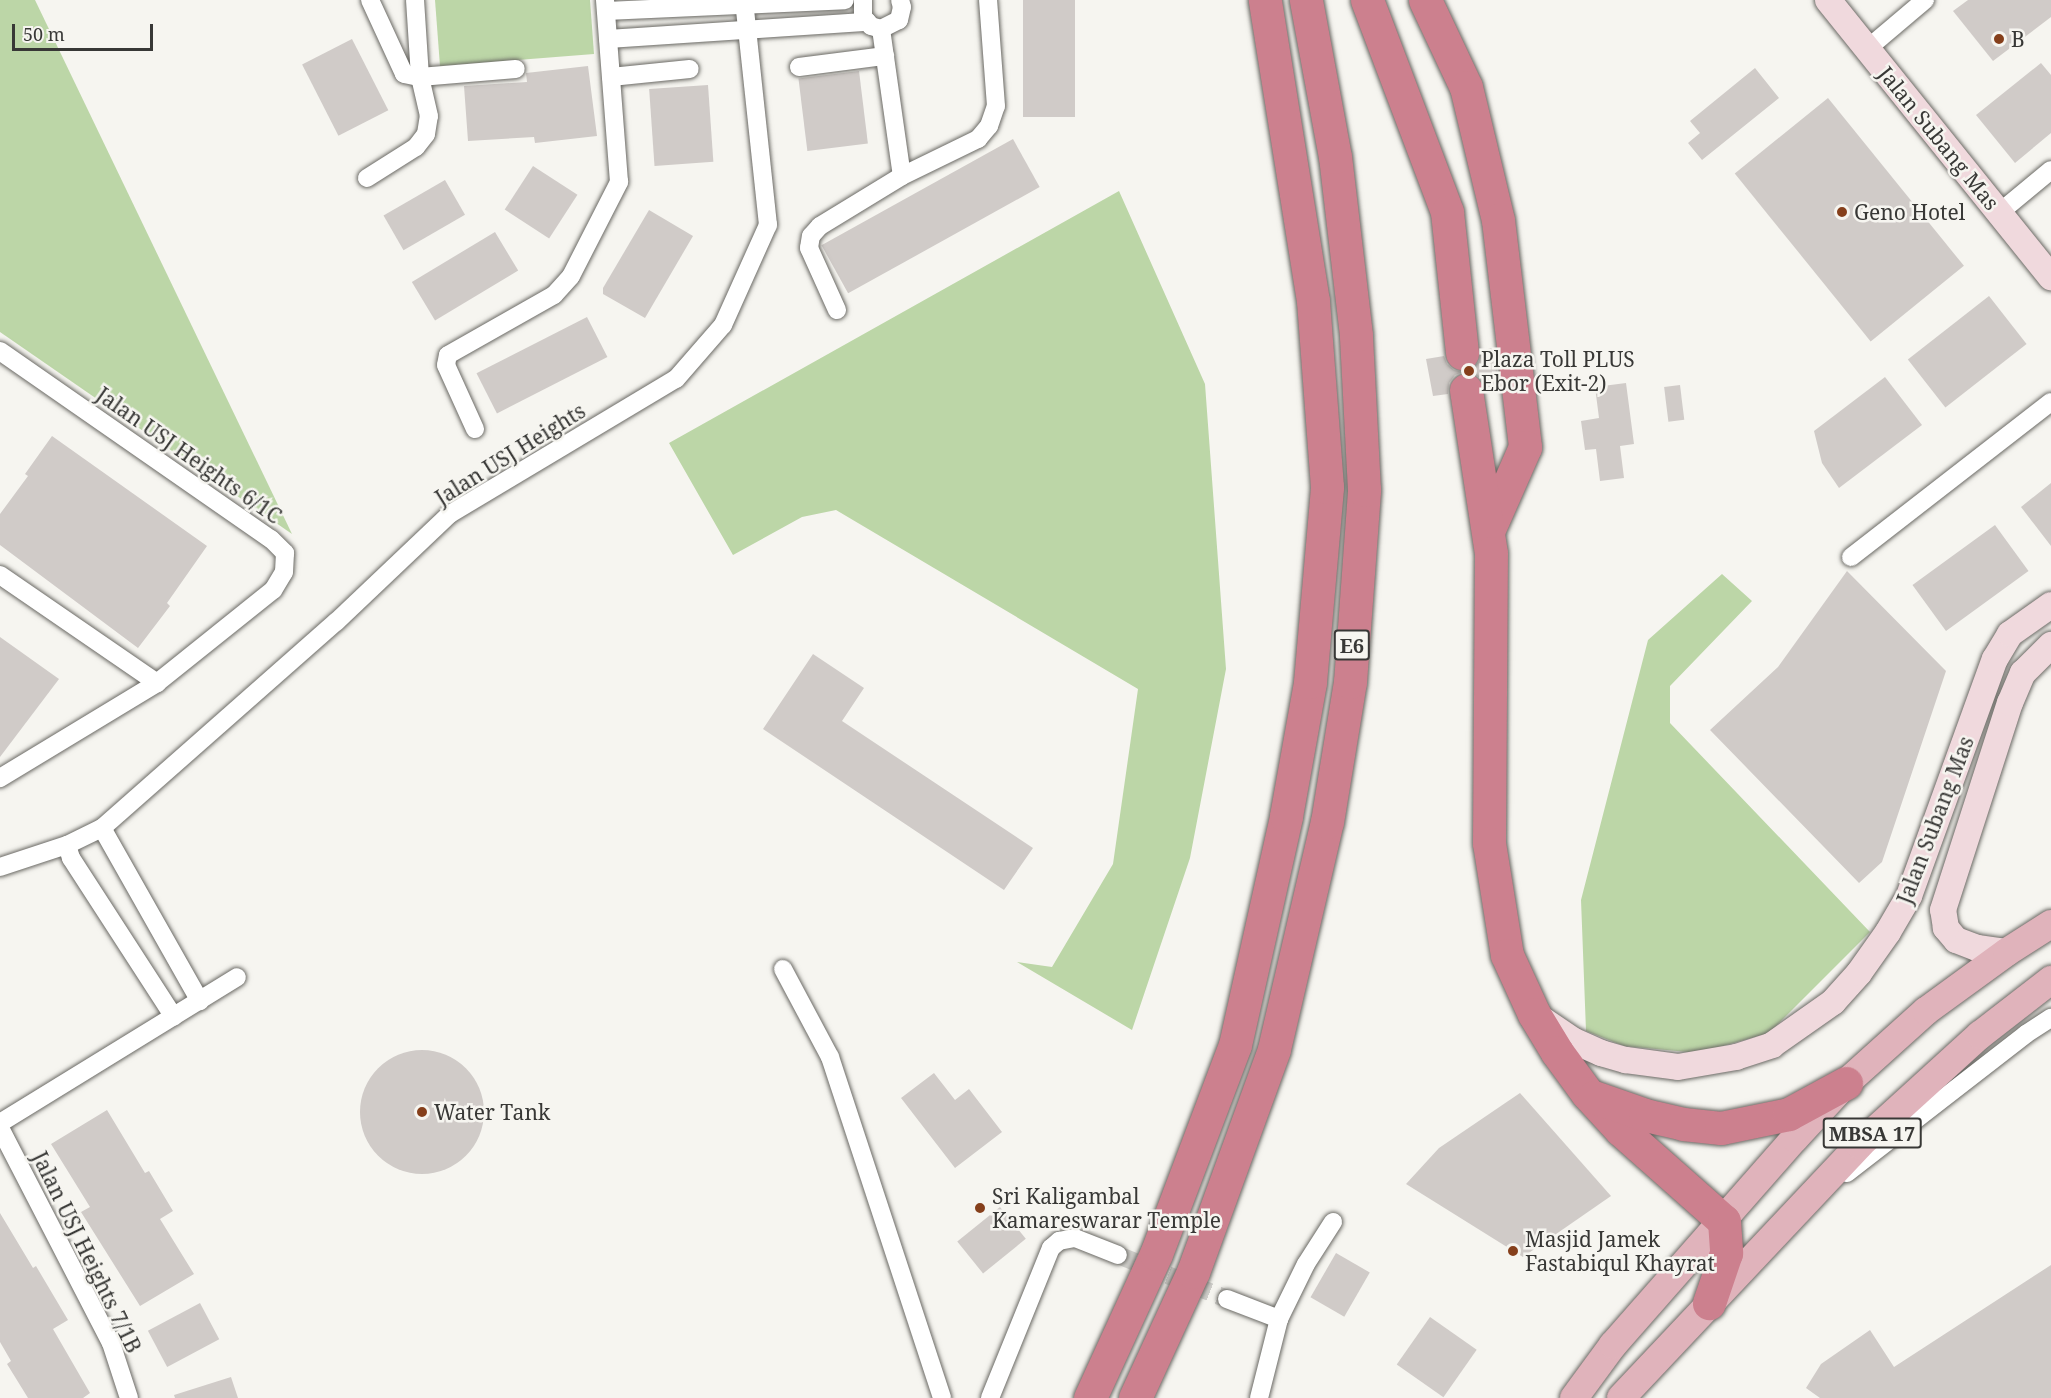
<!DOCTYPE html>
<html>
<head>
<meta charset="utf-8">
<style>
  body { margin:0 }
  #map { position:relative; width:2051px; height:1398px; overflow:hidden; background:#f6f5f0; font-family:"Noto Serif",serif }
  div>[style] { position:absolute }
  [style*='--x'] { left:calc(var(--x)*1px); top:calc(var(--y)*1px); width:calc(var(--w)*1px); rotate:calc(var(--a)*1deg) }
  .green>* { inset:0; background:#bcd6a7 }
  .building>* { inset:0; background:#d0cbc8; transform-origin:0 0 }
  .round { border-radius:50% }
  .street-tunnel>* { height:18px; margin-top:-9px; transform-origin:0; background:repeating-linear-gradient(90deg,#d0cfcb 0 18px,transparent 0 27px) }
  .roads { filter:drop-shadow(0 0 2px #6a6964) drop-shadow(0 0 2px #6a6964) }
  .street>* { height:18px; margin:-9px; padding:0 9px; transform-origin:9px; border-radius:9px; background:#fff }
  .secondary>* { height:26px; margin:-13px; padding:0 13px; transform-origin:13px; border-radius:13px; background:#f0d9dd }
  .primary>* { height:28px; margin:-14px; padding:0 14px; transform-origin:14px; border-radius:14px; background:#e0b3bb }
  .highway>* { height:33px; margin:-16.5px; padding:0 16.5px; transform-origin:16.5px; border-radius:16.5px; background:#cc808e }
  .dots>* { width:16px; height:16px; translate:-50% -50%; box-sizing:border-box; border:3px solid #f6f5f0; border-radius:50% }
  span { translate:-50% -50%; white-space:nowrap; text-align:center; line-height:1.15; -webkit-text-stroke:5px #f6f5f0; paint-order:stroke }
  .shield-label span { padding:2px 4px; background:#f6f5f0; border:2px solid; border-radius:4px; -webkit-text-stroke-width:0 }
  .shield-label { font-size:20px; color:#383836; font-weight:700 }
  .poi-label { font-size:21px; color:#383836 }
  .left { translate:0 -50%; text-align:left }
  .street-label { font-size:21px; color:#383836 }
  .scale { position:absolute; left:12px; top:24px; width:141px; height:27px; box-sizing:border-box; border:3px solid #383836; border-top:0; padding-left:8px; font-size:18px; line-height:21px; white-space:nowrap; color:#383836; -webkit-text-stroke:4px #f6f5f0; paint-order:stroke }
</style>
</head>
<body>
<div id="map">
  <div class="green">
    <i style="clip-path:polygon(0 0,35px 0,292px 534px,0 332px)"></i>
    <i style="clip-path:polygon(435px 0,590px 0,594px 54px,440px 66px)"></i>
    <i style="clip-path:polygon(1119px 191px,1205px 384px,1226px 669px,1190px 858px,1132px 1030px,1017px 962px,1052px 967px,1113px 864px,1138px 689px,836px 510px,802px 517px,733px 555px,669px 443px)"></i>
    <i style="clip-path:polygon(1722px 574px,1752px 601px,1670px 686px,1670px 723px,1870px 932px,1769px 1033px,1698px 1053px,1624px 1046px,1586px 1031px,1581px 900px,1648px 640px)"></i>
  </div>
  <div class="building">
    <i style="left:1023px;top:0;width:52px;height:117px"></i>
    <i style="clip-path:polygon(1968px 0,2051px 0,2051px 17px,1993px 61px,1953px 11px)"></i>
    <i style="left:352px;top:39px;width:80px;height:56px;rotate:63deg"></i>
    <i style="clip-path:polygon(2041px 63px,2051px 75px,2051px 133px,2015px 163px,1976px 115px)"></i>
    <i style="clip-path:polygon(588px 66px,597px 136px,535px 143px,534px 137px,468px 141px,464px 86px,527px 82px,526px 73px)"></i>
    <i style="clip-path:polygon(1755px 68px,1779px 98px,1702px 160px,1688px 143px,1700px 133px,1690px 121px)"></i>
    <i style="left:859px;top:71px;width:73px;height:61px;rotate:83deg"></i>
    <i style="left:708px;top:85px;width:77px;height:59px;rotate:86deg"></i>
    <i style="left:1828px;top:98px;width:216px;height:120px;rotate:51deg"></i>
    <i style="left:1013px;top:139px;width:55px;height:219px;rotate:61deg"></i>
    <i style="left:533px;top:166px;width:53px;height:52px;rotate:33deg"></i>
    <i style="left:445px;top:180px;width:40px;height:71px;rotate:60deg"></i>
    <i style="clip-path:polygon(649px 210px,693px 236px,645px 318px,603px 294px,603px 288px)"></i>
    <i style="left:495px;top:232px;width:45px;height:97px;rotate:59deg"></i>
    <i style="left:1989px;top:296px;width:61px;height:103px;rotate:52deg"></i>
    <i style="left:587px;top:317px;width:45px;height:124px;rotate:63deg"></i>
    <i style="clip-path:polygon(1494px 348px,1499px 385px,1485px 388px,1480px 378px,1473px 373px,1464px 372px,1473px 368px,1479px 361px,1481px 350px)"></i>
    <i style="clip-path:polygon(1444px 356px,1447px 364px,1454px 370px,1463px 372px,1455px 375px,1449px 383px,1448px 394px,1433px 396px,1426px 359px)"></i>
    <i style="clip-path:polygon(1885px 377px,1922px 425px,1839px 488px,1822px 463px,1814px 431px)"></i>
    <i style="clip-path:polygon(1626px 383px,1634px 444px,1620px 446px,1624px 478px,1600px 481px,1596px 449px,1585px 450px,1581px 421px,1599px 418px,1595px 387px)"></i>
    <i style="left:1680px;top:385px;width:35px;height:16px;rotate:83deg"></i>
    <i style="clip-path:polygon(52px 436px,207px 546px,167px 603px,170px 606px,138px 648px,0 545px,0 514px,28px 476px,25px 474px)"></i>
    <i style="clip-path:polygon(2051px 483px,2051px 546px,2021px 507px)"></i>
    <i style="left:1995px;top:525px;width:57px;height:102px;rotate:54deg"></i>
    <i style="clip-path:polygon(1847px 571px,1946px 671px,1882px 862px,1859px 883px,1710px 730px,1778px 667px)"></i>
    <i style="clip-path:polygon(0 637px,59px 679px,0 757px)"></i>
    <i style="clip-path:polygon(813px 654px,864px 688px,842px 721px,1033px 848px,1004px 890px,763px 729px)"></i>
    <i class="round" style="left:360px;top:1050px;width:124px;height:124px"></i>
    <i style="clip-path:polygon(934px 1073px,955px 1100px,969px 1089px,1002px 1132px,955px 1168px,901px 1098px)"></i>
    <i style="clip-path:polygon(1520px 1093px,1611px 1196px,1523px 1257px,1406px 1184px,1439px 1148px)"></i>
    <i style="clip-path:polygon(107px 1110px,145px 1173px,149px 1171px,173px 1211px,160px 1219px,194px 1274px,140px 1306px,81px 1212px,90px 1207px,51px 1144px)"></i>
    <i style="left:1000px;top:1207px;width:41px;height:55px;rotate:51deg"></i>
    <i style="clip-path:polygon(0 1213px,33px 1268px,36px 1266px,68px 1320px,53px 1329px,90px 1393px,83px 1398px,28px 1398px,7px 1364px,11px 1361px,0 1342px)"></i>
    <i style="left:1336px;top:1253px;width:39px;height:51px;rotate:30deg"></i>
    <i style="clip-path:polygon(2051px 1265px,2051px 1398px,1820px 1398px,1806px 1388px,1821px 1364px,1870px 1330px,1894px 1367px)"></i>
    <i style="left:200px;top:1303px;width:41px;height:59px;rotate:62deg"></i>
    <i style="left:1430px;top:1317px;width:57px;height:58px;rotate:35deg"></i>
    <i style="clip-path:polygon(231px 1377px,238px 1398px,175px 1398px,174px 1395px)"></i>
  </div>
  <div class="street-tunnel">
    <i style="--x:1118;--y:1255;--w:118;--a:22"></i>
  </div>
  <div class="roads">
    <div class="street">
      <i style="--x:370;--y:0;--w:81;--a:65.3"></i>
      <i style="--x:404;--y:74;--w:16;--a:11"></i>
      <i style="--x:420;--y:77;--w:96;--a:-4.8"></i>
      <i style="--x:863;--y:0;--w:17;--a:90"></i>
      <i style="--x:863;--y:17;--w:12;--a:48"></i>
      <i style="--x:871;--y:26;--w:10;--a:17"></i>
      <i style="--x:881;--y:29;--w:20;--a:-27"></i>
      <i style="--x:899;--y:20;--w:13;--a:-77"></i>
      <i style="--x:902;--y:7;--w:7;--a:-106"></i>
      <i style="--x:606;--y:11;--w:239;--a:-2.6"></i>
      <i style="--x:881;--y:29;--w:148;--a:81.9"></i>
      <i style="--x:608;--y:39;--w:260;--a:-3.8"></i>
      <i style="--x:1867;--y:49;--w:76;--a:-40.2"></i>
      <i style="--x:799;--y:67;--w:87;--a:-7.3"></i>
      <i style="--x:611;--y:77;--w:79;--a:-5.8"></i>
      <i style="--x:367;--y:178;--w:58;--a:-32.3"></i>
      <i style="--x:416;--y:147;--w:16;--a:-52"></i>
      <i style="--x:426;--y:134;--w:18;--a:-81"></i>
      <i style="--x:429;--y:116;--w:40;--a:-103"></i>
      <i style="--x:420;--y:77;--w:77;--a:-93.7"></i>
      <i style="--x:1999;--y:213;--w:67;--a:-39.6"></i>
      <i style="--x:837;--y:310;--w:68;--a:-114.3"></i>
      <i style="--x:809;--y:248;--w:12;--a:-81"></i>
      <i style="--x:811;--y:236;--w:13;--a:-48"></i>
      <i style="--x:820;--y:226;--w:96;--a:-31.4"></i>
      <i style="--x:902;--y:176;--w:85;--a:-26"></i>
      <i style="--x:978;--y:139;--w:17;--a:-50"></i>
      <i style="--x:989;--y:126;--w:21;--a:-71"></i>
      <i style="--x:996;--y:106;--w:106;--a:-94.3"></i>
      <i style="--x:0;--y:351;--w:330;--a:34.8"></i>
      <i style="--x:271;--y:539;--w:20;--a:45"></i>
      <i style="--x:285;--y:553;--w:19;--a:93"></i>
      <i style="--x:284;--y:572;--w:21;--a:121"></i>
      <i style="--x:273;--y:590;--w:149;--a:141.3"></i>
      <i style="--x:157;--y:683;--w:184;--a:148.8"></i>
      <i style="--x:475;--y:429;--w:70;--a:-114.4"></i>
      <i style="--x:446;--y:365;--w:10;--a:-79"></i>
      <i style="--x:448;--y:355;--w:122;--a:-29.5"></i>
      <i style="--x:554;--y:295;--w:25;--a:-48"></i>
      <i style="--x:571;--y:276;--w:106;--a:-62.9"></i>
      <i style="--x:619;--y:182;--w:183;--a:-94.4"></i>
      <i style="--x:1851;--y:557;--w:253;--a:-37.8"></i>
      <i style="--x:0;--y:575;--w:191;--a:34.5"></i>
      <i style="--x:102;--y:828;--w:199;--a:60.5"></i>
      <i style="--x:67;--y:845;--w:14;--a:73"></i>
      <i style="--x:71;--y:858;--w:189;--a:57.1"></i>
      <i style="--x:0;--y:867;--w:71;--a:-18.2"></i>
      <i style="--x:67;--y:845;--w:39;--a:-26"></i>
      <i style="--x:102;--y:828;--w:312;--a:-41.4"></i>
      <i style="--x:336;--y:622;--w:157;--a:-43.5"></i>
      <i style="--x:450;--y:514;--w:263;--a:-30.9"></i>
      <i style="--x:676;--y:379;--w:72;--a:-49"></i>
      <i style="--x:723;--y:325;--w:110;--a:-65.8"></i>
      <i style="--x:768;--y:225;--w:226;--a:-96.1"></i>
      <i style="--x:783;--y:969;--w:100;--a:61.9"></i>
      <i style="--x:830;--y:1057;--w:359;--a:71.8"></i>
      <i style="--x:0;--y:1123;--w:278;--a:-31.6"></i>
      <i style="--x:0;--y:1128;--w:242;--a:62.7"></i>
      <i style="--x:111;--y:1343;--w:58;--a:71.9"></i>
      <i style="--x:1847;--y:1173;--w:227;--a:-37.8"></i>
      <i style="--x:2026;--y:1034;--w:30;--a:-33"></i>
      <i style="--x:1227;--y:1299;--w:56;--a:21"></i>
      <i style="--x:990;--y:1398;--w:162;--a:-67.9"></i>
      <i style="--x:1051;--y:1248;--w:11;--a:-41"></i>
      <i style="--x:1059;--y:1241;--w:16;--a:-11"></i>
      <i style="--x:1075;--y:1238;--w:46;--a:21.6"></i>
      <i style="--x:1259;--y:1398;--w:81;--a:-75.8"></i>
      <i style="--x:1279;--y:1319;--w:61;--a:-63.9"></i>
      <i style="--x:1306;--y:1264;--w:50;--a:-57.3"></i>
    </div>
    <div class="secondary">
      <i style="--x:1828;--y:0;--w:356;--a:51.2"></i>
      <i style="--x:2007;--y:952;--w:30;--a:-172"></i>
      <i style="--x:1977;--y:948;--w:22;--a:-159"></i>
      <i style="--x:1956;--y:940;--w:16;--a:-130"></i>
      <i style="--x:1946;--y:928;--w:18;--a:-99"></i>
      <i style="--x:1943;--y:910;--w:218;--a:-72.1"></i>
      <i style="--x:2010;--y:703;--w:33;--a:-67"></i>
      <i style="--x:2023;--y:673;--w:40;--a:-45"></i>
      <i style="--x:1540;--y:1018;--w:41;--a:34.1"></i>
      <i style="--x:1574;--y:1041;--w:30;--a:24"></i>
      <i style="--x:1601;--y:1053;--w:26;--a:16"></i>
      <i style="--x:1626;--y:1060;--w:52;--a:7.7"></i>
      <i style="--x:1678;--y:1067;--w:59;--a:-9.8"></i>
      <i style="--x:1736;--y:1057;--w:38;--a:-18"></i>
      <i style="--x:1772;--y:1045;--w:75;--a:-35.2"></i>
      <i style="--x:1833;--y:1002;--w:39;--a:-48"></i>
      <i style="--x:1859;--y:973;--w:50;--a:-54.7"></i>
      <i style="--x:1888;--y:932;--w:42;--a:-59.7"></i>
      <i style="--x:1909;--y:896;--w:252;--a:-70.1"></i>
      <i style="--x:1995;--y:659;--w:29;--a:-59"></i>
      <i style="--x:2010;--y:634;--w:50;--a:-35.3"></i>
    </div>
    <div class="primary">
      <i style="--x:1574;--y:1398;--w:66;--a:-53.7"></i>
      <i style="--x:1613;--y:1345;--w:276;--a:-48.7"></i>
      <i style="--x:1795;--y:1138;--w:75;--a:-47.2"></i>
      <i style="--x:1846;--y:1083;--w:108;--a:-42"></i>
      <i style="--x:1926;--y:1011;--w:100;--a:-36.1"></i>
      <i style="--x:2007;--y:952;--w:52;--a:-32.5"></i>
      <i style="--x:1621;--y:1398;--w:347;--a:-46.7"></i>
      <i style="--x:1859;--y:1145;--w:164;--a:-42.3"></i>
      <i style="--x:1980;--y:1035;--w:90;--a:-37.8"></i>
    </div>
    <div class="highway">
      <i style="--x:1367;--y:0;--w:227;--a:69.3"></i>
      <i style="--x:1447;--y:212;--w:142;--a:83.9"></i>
      <i style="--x:1425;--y:0;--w:96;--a:64.8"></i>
      <i style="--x:1466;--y:87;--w:137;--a:76.5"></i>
      <i style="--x:1498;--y:220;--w:229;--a:83.2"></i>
      <i style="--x:1525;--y:447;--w:90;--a:113.7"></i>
      <i style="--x:1466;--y:390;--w:165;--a:81.3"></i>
      <i style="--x:1491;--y:553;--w:290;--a:90.4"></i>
      <i style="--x:1489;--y:843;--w:113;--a:80.9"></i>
      <i style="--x:1507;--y:955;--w:65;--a:65.4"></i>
      <i style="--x:1534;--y:1014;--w:44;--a:58.8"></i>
      <i style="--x:1557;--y:1052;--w:51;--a:53.8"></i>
      <i style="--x:1587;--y:1093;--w:50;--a:47.4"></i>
      <i style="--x:1621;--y:1130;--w:137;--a:41.5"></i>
      <i style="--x:1724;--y:1221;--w:32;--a:86"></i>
      <i style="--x:1726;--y:1253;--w:53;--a:108.8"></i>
      <i style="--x:1594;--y:1097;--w:54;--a:19.4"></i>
      <i style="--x:1645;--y:1115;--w:39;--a:13"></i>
      <i style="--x:1683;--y:1124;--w:38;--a:6"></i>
      <i style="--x:1721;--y:1128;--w:69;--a:-11.6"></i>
      <i style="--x:1789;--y:1114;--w:65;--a:-28.5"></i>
      <i style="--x:1090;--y:1398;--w:158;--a:-65.4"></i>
      <i style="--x:1156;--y:1254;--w:223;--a:-69.3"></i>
      <i style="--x:1235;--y:1045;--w:235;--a:-77.4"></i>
      <i style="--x:1286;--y:816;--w:136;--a:-79.8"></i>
      <i style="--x:1310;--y:682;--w:196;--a:-85"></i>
      <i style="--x:1327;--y:487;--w:187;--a:-94.3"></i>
      <i style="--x:1313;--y:301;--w:305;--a:-99.1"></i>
      <i style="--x:1135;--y:1398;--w:139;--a:-65.3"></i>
      <i style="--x:1193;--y:1272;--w:237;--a:-70"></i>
      <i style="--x:1274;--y:1049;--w:233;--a:-76.9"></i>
      <i style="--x:1327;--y:822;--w:142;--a:-80.7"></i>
      <i style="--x:1350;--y:682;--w:193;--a:-85.8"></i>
      <i style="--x:1364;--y:490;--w:155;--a:-93"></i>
      <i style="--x:1356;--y:335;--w:179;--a:-96.7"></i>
      <i style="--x:1335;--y:157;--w:160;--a:-100.5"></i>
    </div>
  </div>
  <div class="dots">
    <i style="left:1999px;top:39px;background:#853f1b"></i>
    <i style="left:1842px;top:212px;background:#853f1b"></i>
    <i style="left:1469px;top:371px;background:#853f1b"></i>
    <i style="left:422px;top:1112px;background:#853f1b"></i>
    <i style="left:980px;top:1208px;background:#853f1b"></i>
    <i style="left:1513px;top:1251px;background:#853f1b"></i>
  </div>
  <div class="shield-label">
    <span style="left:1352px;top:645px">E6</span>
    <span style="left:1872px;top:1133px">MBSA 17</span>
  </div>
  <div class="poi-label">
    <span class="left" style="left:2011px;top:39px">B</span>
    <span class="left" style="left:1854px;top:212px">Geno Hotel</span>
    <span class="left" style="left:1481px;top:371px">Plaza Toll PLUS<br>Ebor (Exit-2)</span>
    <span class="left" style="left:434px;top:1112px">Water Tank</span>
    <span class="left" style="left:992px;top:1208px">Sri Kaligambal<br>Kamareswarar Temple</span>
    <span class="left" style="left:1525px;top:1251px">Masjid Jamek<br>Fastabiqul Khayrat</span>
  </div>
  <div class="street-label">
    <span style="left:1939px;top:138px;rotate:51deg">Jalan Subang Mas</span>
    <span style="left:510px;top:454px;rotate:-32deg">Jalan USJ Heights</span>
    <span style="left:189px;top:455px;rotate:35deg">Jalan USJ Heights 6/1C</span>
    <span style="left:1935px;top:820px;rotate:-69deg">Jalan Subang Mas</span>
    <span style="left:87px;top:1252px;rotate:64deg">Jalan USJ Heights 7/1B</span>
  </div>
  <div class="scale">50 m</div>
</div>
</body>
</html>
